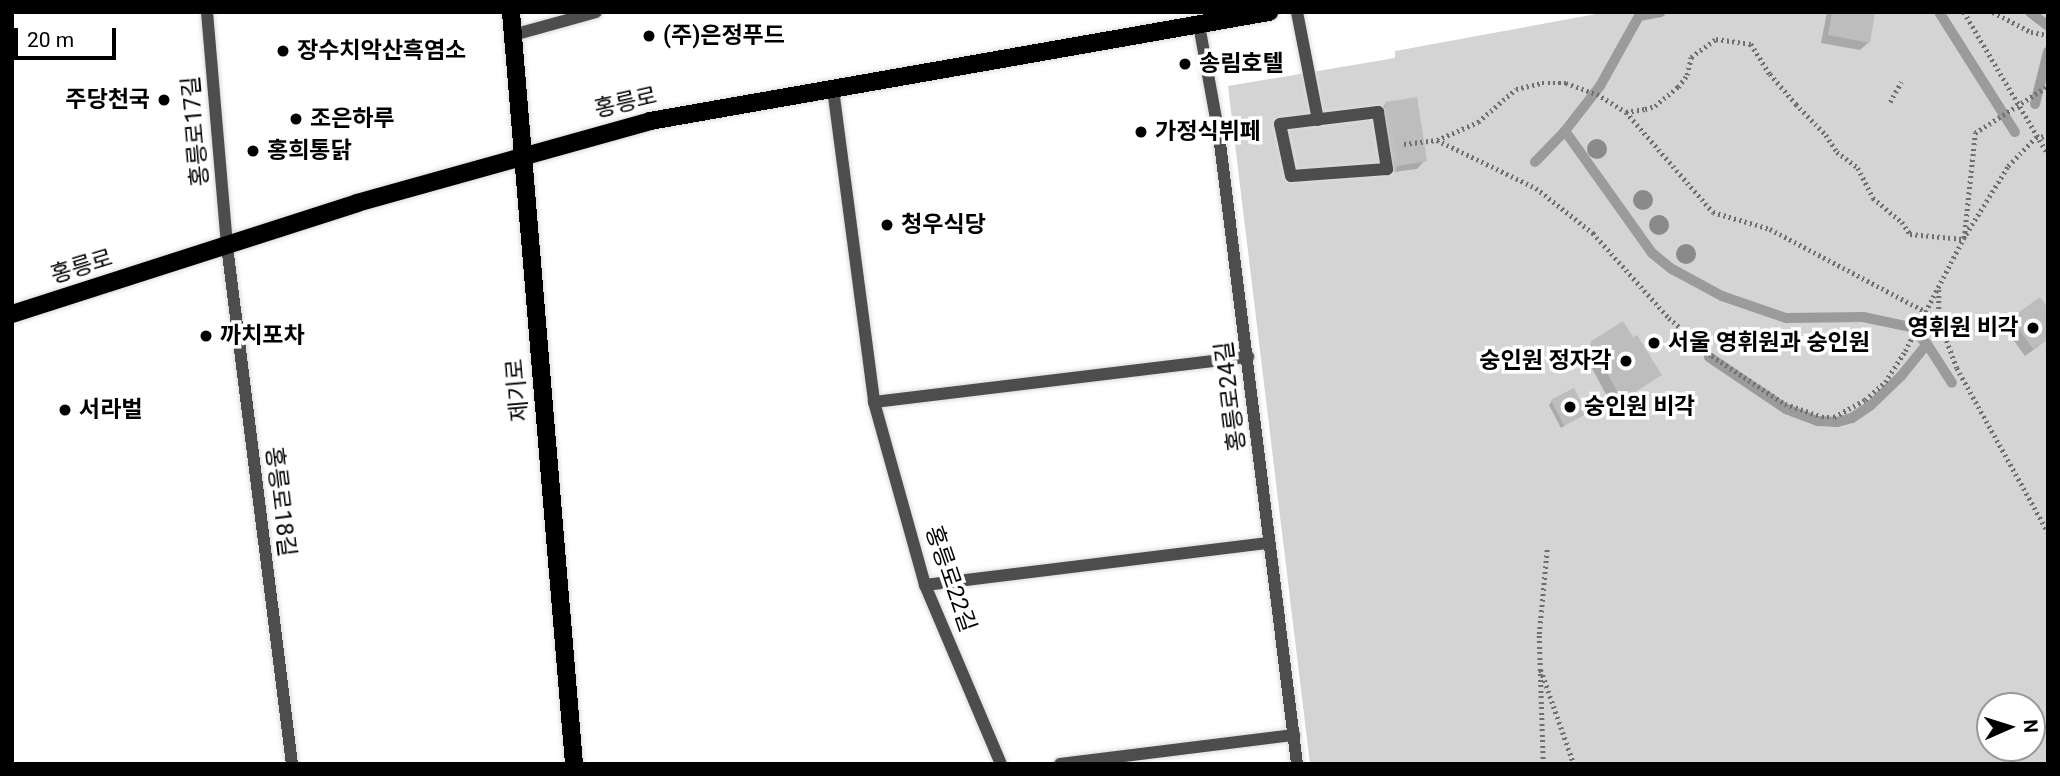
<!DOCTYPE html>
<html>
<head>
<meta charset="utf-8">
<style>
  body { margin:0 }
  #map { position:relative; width:2060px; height:776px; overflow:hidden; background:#fff; font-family:Roboto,"Noto Sans KR",sans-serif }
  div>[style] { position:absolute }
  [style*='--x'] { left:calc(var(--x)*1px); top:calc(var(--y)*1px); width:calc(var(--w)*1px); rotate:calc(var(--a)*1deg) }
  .green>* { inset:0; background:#d4d4d4 }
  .shadow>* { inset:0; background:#0003 }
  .stream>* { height:10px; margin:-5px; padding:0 5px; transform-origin:5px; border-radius:5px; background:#9b9b9b }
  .building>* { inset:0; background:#bdbdbd; transform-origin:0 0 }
  .path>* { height:4.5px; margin-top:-2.25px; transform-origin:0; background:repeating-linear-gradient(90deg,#6f6f6f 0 2px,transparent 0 5.5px) }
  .roads { filter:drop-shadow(0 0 2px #dbdbdb) drop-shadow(0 0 2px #dbdbdb) }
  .minor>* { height:12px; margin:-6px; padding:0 6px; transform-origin:6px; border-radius:6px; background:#4d4d4d }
  .major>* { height:18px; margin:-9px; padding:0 9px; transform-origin:9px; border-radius:9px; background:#000 }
  .trees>* { width:20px; height:20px; margin:-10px; border-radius:50%; background:#8a8a8a }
  .dots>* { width:19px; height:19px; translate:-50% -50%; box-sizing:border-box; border:4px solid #fff; border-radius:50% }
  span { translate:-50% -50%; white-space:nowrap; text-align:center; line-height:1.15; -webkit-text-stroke:7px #fff; paint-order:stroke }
  .poi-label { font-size:23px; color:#000; font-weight:700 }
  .left { translate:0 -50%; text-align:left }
  .right { translate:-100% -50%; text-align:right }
  .street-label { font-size:23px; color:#000 }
  .frame { position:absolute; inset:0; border:14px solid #000; pointer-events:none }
  .north { position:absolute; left:1976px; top:692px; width:70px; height:70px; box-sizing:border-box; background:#fff; border:2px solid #999; border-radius:50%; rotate:87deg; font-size:19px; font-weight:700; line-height:28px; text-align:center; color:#000 }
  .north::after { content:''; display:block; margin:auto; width:24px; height:32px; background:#000; clip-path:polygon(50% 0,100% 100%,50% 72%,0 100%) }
  .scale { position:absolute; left:14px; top:28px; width:102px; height:32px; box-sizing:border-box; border:4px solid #000; border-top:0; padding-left:9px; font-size:21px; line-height:24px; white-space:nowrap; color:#000; -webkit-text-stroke:5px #fff; paint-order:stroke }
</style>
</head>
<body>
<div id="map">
  <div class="green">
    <i style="clip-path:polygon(evenodd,1607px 12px,2048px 12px,2048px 764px,1310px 764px,1228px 86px,1395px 58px,1395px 51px,1607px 12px,1990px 706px,2032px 706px,2032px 748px,1990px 748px,1990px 706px)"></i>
  </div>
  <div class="shadow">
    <i style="clip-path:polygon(1873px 12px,1869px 42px,1860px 50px,1821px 43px,1827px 12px)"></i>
    <i style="clip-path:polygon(1386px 103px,1425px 160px,1417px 169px,1387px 173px,1378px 112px)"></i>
    <i style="clip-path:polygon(2012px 319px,2048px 339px,2025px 356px,2004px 327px)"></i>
    <i style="clip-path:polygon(1633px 339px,1660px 375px,1613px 407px,1583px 352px,1591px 344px)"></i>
    <i style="clip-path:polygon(1552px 401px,1585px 413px,1561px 428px,1549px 405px)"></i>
  </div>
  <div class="stream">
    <i style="--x:1939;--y:12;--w:142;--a:57.7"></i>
    <i style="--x:2030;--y:12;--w:23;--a:38"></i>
    <i style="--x:2035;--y:104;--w:54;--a:-76"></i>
    <i style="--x:1565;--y:131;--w:150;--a:54.5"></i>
    <i style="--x:1652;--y:253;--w:26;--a:39"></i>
    <i style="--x:1672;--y:269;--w:57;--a:28.4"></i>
    <i style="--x:1722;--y:296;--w:68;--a:19"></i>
    <i style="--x:1786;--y:318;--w:77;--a:-0.7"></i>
    <i style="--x:1863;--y:317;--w:48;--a:12"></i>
    <i style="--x:1910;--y:327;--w:24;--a:45"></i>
    <i style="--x:1927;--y:344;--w:46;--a:57.3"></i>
    <i style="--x:1535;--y:162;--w:43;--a:-45.9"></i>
    <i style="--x:1565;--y:131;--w:57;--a:-52.1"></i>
    <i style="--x:1600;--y:86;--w:80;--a:-60.9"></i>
    <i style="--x:1639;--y:16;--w:22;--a:-10"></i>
    <i style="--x:1709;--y:357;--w:93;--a:34"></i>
    <i style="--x:1786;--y:409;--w:34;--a:21"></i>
    <i style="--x:1818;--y:421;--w:19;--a:3"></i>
    <i style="--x:1837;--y:422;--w:16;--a:-15"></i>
    <i style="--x:1852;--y:418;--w:23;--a:-34"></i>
    <i style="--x:1871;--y:405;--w:42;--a:-44"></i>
    <i style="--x:1901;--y:376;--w:41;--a:-50.9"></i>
  </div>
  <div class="building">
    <i style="clip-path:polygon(1832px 12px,1875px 12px,1870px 43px,1828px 35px)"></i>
    <i style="left:1417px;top:97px;width:65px;height:32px;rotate:81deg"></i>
    <i style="clip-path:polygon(2040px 297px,2048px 308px,2048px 339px,2033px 349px,2011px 318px)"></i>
    <i style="clip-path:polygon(1623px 321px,1633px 337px,1637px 335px,1662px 375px,1622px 400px,1590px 342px)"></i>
    <i style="left:1574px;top:388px;width:29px;height:26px;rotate:63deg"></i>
  </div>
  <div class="path">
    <i style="--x:1964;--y:12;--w:165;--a:59.4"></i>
    <i style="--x:1993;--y:12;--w:43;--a:27.8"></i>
    <i style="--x:2031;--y:32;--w:17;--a:10"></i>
    <i style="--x:1890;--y:102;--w:23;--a:-61"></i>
    <i style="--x:1626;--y:112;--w:133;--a:49"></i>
    <i style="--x:1713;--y:212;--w:59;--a:16.6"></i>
    <i style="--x:1770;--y:229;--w:177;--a:28"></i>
    <i style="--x:1437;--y:140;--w:110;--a:25.9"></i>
    <i style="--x:1536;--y:188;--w:73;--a:38.3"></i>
    <i style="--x:1593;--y:233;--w:114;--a:48.2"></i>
    <i style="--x:1669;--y:318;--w:57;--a:41.5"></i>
    <i style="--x:1712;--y:356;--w:87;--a:33.3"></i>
    <i style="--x:1785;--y:404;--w:39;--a:19"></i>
    <i style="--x:1822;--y:417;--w:12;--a:0"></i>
    <i style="--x:1834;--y:417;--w:35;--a:-29"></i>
    <i style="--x:1865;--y:400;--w:27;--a:-42"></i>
    <i style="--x:1885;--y:382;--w:37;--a:-57"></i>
    <i style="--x:1905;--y:351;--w:126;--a:-62.6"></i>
    <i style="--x:1963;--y:239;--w:86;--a:-58.3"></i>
    <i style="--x:2008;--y:166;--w:40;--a:-46"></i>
    <i style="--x:2036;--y:137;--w:12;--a:-5"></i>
    <i style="--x:1404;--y:144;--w:33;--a:-7"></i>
    <i style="--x:1437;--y:140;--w:45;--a:-23.7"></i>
    <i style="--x:1478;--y:122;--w:50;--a:-41"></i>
    <i style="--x:1516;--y:89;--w:27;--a:-13"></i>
    <i style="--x:1542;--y:83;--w:24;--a:0"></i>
    <i style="--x:1566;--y:83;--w:33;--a:20"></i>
    <i style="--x:1597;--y:94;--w:34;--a:32"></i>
    <i style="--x:1626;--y:112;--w:19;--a:-9"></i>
    <i style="--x:1645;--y:109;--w:10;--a:-17"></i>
    <i style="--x:1655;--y:106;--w:30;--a:-40"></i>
    <i style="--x:1678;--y:87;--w:15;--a:-53"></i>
    <i style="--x:1687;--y:75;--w:18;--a:-77"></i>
    <i style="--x:1691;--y:57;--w:31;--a:-36"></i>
    <i style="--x:1716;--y:39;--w:35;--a:8"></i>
    <i style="--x:1751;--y:44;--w:36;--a:58"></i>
    <i style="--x:1770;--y:74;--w:40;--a:49"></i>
    <i style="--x:1796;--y:104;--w:43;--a:45.9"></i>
    <i style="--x:1826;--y:135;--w:20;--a:57"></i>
    <i style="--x:1837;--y:152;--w:26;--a:37"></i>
    <i style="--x:1858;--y:168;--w:34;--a:63"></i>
    <i style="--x:1873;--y:198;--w:38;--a:40"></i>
    <i style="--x:1902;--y:222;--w:14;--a:56"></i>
    <i style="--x:1910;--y:234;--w:53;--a:5.4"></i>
    <i style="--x:1964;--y:238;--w:106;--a:-84"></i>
    <i style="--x:1975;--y:133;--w:87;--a:-32.8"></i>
    <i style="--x:1939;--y:290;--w:30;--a:90"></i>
    <i style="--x:1939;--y:320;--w:51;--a:69.4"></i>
    <i style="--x:1957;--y:368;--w:188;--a:61"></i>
    <i style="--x:1541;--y:670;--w:100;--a:70.7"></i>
    <i style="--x:1543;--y:764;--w:130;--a:-91.8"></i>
    <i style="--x:1539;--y:634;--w:85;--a:-84.6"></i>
  </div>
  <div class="roads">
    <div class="minor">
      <i style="--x:207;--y:12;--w:235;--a:85.1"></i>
      <i style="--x:227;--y:246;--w:522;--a:82.85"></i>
      <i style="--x:1297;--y:12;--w:110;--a:79"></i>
      <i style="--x:1199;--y:25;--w:112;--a:79.7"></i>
      <i style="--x:1219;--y:135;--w:634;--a:82.93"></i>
      <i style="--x:513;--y:35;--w:86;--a:-15.5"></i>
      <i style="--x:833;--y:89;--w:316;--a:82.5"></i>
      <i style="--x:874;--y:402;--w:190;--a:74.4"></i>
      <i style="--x:925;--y:585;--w:194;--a:67"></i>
      <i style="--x:1378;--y:112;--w:58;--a:81"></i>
      <i style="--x:1387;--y:169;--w:96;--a:175.8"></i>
      <i style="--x:1291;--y:176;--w:53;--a:-101.9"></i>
      <i style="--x:1280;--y:124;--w:99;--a:-7"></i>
      <i style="--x:874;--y:402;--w:377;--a:-6.9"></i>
      <i style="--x:925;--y:585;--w:346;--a:-7"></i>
      <i style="--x:1060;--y:764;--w:236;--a:-7.1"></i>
    </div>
    <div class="major">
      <i style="--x:511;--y:12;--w:755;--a:85.21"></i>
      <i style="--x:12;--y:314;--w:362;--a:-17.8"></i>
      <i style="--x:357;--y:203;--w:304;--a:-15.6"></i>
      <i style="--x:650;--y:121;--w:629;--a:-9.99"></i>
    </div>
  </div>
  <div class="trees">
    <i style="left:1597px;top:149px"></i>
    <i style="left:1643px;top:200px"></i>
    <i style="left:1659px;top:225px"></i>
    <i style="left:1686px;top:254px"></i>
  </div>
  <div class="dots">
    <i style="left:649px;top:36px;background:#000"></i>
    <i style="left:283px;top:51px;background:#000"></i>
    <i style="left:1185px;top:64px;background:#000"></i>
    <i style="left:164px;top:100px;background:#000"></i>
    <i style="left:296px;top:119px;background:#000"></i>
    <i style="left:1141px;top:132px;background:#000"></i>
    <i style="left:253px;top:151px;background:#000"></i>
    <i style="left:887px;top:225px;background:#000"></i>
    <i style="left:2033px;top:328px;background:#000"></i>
    <i style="left:206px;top:336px;background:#000"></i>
    <i style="left:1654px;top:343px;background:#000"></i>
    <i style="left:1626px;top:361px;background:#000"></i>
    <i style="left:1570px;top:407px;background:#000"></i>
    <i style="left:65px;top:410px;background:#000"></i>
  </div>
  <div class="poi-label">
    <span class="left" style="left:663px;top:36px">(주)은정푸드</span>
    <span class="left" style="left:297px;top:51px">장수치악산흑염소</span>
    <span class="left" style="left:1199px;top:64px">송림호텔</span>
    <span class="right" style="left:150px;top:100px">주당천국</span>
    <span class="left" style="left:310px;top:119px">조은하루</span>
    <span class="left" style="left:1155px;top:132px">가정식뷔페</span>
    <span class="left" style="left:267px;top:151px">홍희통닭</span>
    <span class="left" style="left:901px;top:225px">청우식당</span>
    <span class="right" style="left:2019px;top:328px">영휘원 비각</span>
    <span class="left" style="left:220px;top:336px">까치포차</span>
    <span class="left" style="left:1668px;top:343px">서울 영휘원과 숭인원</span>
    <span class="right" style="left:1612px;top:361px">숭인원 정자각</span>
    <span class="left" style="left:1584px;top:407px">숭인원 비각</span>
    <span class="left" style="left:79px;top:410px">서라벌</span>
  </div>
  <div class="street-label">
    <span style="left:626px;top:103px;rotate:-13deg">홍릉로</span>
    <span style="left:196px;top:131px;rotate:-95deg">홍릉로17길</span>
    <span style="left:82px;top:267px;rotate:-17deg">홍릉로</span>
    <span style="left:518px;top:390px;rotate:-95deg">제기로</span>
    <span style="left:1231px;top:396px;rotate:-97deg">홍릉로24길</span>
    <span style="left:280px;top:502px;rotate:83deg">홍릉로18길</span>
    <span style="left:950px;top:579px;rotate:71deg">홍릉로22길</span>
  </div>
  <div class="frame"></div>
  <div class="north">N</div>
  <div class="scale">20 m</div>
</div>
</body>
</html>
